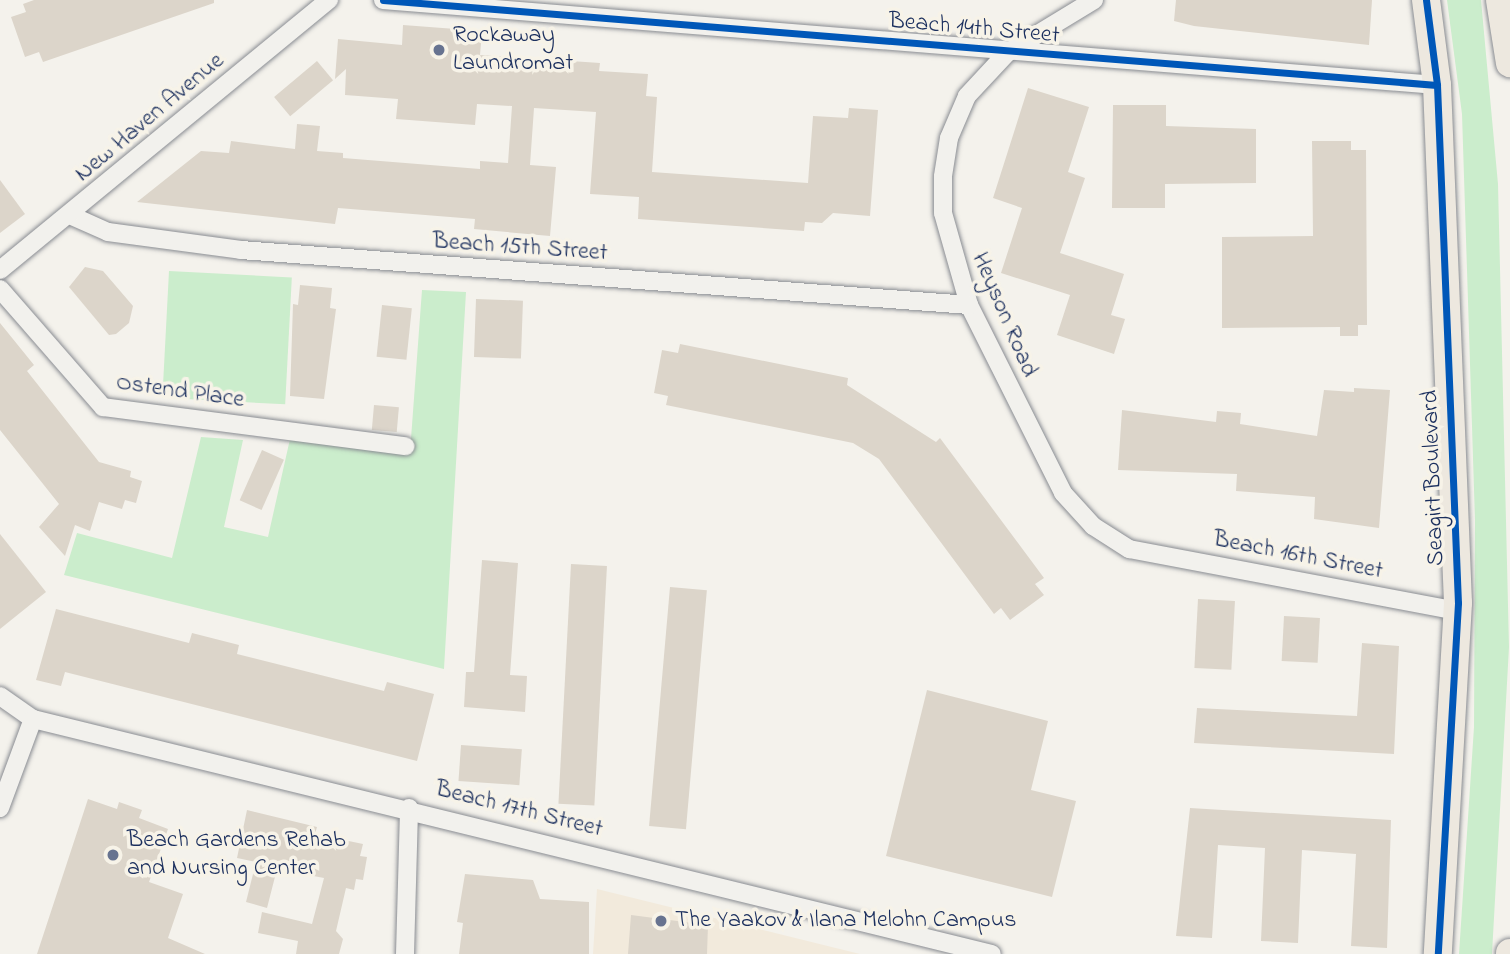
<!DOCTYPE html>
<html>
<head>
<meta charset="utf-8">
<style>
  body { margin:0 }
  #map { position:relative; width:1510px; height:954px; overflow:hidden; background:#f4f2ec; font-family:"Indie Flower",sans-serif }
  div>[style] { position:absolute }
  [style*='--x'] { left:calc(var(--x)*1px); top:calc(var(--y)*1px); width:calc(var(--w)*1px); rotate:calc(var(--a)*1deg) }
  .built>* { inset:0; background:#f2eadc }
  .green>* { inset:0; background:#cbedcc; transform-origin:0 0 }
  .building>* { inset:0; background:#dcd5ca; transform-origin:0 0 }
  .roads { filter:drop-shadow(0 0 2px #898c92) drop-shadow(0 0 2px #898c92) }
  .minor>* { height:18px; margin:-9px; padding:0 9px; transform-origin:9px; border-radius:9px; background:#f2f1ed }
  .primary>* { height:28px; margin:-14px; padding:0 14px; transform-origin:14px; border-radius:14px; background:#ede8df }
  .cycleway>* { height:7px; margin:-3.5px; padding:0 3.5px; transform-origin:3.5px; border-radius:3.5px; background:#0057b8 }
  .dots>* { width:19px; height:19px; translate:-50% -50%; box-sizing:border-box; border:4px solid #f7f3e8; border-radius:50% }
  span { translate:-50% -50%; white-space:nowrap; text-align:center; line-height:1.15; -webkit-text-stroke:7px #f7f3e8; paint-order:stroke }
  .street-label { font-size:24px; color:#1b2f5e }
  .poi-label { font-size:24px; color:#1b2f5e }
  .left { translate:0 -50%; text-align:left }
</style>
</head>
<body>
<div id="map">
  <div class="built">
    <i style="clip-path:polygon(597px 889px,860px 954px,593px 954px)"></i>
  </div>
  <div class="green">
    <i style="clip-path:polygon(1447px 0,1481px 0,1498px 184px,1509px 647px,1492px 954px,1459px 954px,1474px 727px,1475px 520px,1462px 114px)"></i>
    <i style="left:169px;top:271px;width:123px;height:127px;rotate:3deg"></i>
    <i style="clip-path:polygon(422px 290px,466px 292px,444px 669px,64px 575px,77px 533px,172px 558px,201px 437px,243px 440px,224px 527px,268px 537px,290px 439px,410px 452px)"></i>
  </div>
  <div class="building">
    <i style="clip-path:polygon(34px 0,214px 0,214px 3px,43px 62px,39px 52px,25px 57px,11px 17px,26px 12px,23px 4px)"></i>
    <i style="clip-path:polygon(1176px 0,1372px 0,1369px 45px,1194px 26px,1174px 21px)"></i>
    <i style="clip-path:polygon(403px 25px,482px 31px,480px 55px,600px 63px,599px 71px,648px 74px,646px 96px,657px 97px,652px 172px,808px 183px,813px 116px,848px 118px,849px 108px,878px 110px,870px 216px,833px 213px,822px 223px,805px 222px,804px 231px,638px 219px,639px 197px,590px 194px,596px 112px,534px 108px,530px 165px,556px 167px,550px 236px,474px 229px,475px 219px,338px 208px,335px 224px,137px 202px,201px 151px,229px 153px,231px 141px,295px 149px,297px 124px,320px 126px,317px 151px,343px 153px,343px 158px,480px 169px,480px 161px,508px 163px,512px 106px,477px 104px,475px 125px,396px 119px,398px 99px,345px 95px,346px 69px,335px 79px,338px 39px,402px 45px)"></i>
    <i style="left:317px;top:61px;width:25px;height:56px;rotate:50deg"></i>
    <i style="clip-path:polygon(1028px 88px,1089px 107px,1068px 172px,1085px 178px,1060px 253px,1124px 274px,1111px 315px,1125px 319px,1114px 354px,1057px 335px,1070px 295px,1001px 273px,1022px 208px,993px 198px)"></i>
    <i style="clip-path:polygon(1113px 105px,1166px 105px,1166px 126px,1256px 129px,1256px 183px,1165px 184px,1165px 208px,1112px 208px)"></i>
    <i style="clip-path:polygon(1312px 141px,1351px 141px,1351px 150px,1366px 150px,1367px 325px,1358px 325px,1358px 336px,1340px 336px,1340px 327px,1222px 328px,1222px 237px,1313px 236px)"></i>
    <i style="clip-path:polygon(0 180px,25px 214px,0 233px)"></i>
    <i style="clip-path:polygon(85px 267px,103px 271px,133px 306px,129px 323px,116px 334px,109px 335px,69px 287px)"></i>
    <i style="clip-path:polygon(300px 285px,332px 288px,330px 308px,336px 309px,324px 399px,290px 396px,293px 304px,298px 305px)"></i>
    <i style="left:476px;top:299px;width:47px;height:58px;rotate:2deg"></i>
    <i style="left:382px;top:305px;width:30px;height:52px;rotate:6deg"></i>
    <i style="clip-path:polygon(0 323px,34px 365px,27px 371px,99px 462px,131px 471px,130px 477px,142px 481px,136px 503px,125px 500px,122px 509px,99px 502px,90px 531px,75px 525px,65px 556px,39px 527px,59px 504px,0 430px)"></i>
    <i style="clip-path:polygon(680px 344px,848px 378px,847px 385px,936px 442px,940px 438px,1044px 578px,1035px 584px,1044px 595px,1010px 620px,1001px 608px,994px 614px,879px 459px,853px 443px,666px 405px,668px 396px,654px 393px,662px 350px,678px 353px)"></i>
    <i style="clip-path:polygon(1354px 388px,1390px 390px,1379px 528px,1314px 519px,1315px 497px,1236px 491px,1237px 474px,1118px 470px,1122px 410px,1216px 422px,1217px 411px,1241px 413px,1240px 424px,1317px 436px,1324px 390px,1354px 392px)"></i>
    <i style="left:374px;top:405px;width:25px;height:25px;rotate:5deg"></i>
    <i style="left:262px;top:450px;width:24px;height:55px;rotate:24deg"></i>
    <i style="clip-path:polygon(0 534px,46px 592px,0 629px)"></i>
    <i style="clip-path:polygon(482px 560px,518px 563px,510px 675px,527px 676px,525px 712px,464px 707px,466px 672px,474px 672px)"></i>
    <i style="left:571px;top:564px;width:36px;height:240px;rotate:3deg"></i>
    <i style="left:670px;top:587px;width:37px;height:240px;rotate:5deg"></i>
    <i style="left:1198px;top:599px;width:37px;height:69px;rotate:3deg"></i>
    <i style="clip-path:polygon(56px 609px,189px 643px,192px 633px,239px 645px,237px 654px,384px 691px,387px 682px,434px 694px,417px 761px,65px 672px,61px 686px,36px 680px)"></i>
    <i style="left:1284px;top:616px;width:36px;height:45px;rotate:3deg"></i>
    <i style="clip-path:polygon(1362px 643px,1399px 646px,1394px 754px,1194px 743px,1197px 708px,1357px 716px)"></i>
    <i style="clip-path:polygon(927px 690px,1048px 721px,1031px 790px,1076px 801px,1052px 897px,886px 856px)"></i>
    <i style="left:461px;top:745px;width:61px;height:36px;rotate:4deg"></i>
    <i style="clip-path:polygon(88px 799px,117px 809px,119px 802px,142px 810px,139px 818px,168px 829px,149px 882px,183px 894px,168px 938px,205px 954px,37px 954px)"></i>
    <i style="clip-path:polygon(1190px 808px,1391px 820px,1387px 948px,1351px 946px,1356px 854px,1302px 850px,1298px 943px,1261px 941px,1265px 848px,1218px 845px,1212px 938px,1176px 936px)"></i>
    <i style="clip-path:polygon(247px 810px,317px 827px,315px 834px,363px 844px,360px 856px,367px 857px,363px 880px,356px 879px,354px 890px,346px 888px,336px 931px,343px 939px,339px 954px,296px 954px,298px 941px,258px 933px,262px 912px,312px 924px,324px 878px,277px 869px,267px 908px,246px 902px,256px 862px,237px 858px)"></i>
    <i style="clip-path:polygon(465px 874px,533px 880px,540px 899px,589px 902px,589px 954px,459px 954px,463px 923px,457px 922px)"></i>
    <i style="clip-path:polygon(631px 915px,708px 925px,707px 954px,628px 954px)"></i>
  </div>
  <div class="roads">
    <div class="minor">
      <i style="--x:383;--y:0;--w:1057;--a:4.61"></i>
      <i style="--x:1094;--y:0;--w:102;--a:148.7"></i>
      <i style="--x:1007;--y:53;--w:59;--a:132.9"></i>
      <i style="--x:967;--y:96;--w:46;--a:113.2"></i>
      <i style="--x:949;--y:138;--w:39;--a:99"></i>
      <i style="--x:943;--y:177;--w:36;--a:90"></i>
      <i style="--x:943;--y:213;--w:96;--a:74.2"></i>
      <i style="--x:969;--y:305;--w:210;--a:63.4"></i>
      <i style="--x:1063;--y:493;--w:45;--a:47.7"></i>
      <i style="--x:1093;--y:526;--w:43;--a:32.6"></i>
      <i style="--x:1129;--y:549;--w:335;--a:10.7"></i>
      <i style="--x:72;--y:216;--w:39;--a:24"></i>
      <i style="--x:108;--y:232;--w:134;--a:7.7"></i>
      <i style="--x:241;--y:250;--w:730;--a:4.32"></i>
      <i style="--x:0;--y:270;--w:426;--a:-39.4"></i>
      <i style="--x:0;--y:289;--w:157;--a:48.9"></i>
      <i style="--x:103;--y:407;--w:305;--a:7.4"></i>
      <i style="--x:0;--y:696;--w:40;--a:34.9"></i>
      <i style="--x:33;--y:719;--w:987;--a:13.77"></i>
      <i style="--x:0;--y:808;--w:95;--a:-69.7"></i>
      <i style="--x:405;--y:954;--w:146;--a:-88.4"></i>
    </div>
    <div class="primary">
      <i style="--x:1426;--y:0;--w:86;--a:82.6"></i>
      <i style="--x:1437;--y:85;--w:518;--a:87.68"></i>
      <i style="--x:1458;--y:603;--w:352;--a:93.3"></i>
      <i style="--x:1500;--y:0;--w:64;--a:81"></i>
      <i style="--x:1510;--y:954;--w:1;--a:-90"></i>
    </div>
  </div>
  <div class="cycleway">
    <i style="--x:383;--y:0;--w:1057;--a:4.61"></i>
    <i style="--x:1426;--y:0;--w:86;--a:82.6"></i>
    <i style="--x:1437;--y:85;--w:518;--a:87.68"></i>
    <i style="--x:1458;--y:603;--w:352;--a:93.3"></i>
  </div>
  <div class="dots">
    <i style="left:439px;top:50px;background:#677390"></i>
    <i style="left:113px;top:855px;background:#677390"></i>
    <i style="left:661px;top:921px;background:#677390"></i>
  </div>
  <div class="street-label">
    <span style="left:974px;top:29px;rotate:5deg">Beach 14th Street</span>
    <span style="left:150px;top:118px;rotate:-40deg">New Haven Avenue</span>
    <span style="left:520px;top:248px;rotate:4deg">Beach 15th Street</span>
    <span style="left:1004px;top:315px;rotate:67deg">Heyson Road</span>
    <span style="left:180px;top:392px;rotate:8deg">Ostend Place</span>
    <span style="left:1434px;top:478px;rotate:-92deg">Seagirt Boulevard</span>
    <span style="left:1298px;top:556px;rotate:11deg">Beach 16th Street</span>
    <span style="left:519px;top:810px;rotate:14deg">Beach 17th Street</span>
  </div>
  <div class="poi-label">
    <span class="left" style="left:453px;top:50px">Rockaway<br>Laundromat</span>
    <span class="left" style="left:127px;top:855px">Beach Gardens Rehab<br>and Nursing Center</span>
    <span class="left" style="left:675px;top:921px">The Yaakov &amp; Ilana Melohn Campus</span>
  </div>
</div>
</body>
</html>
